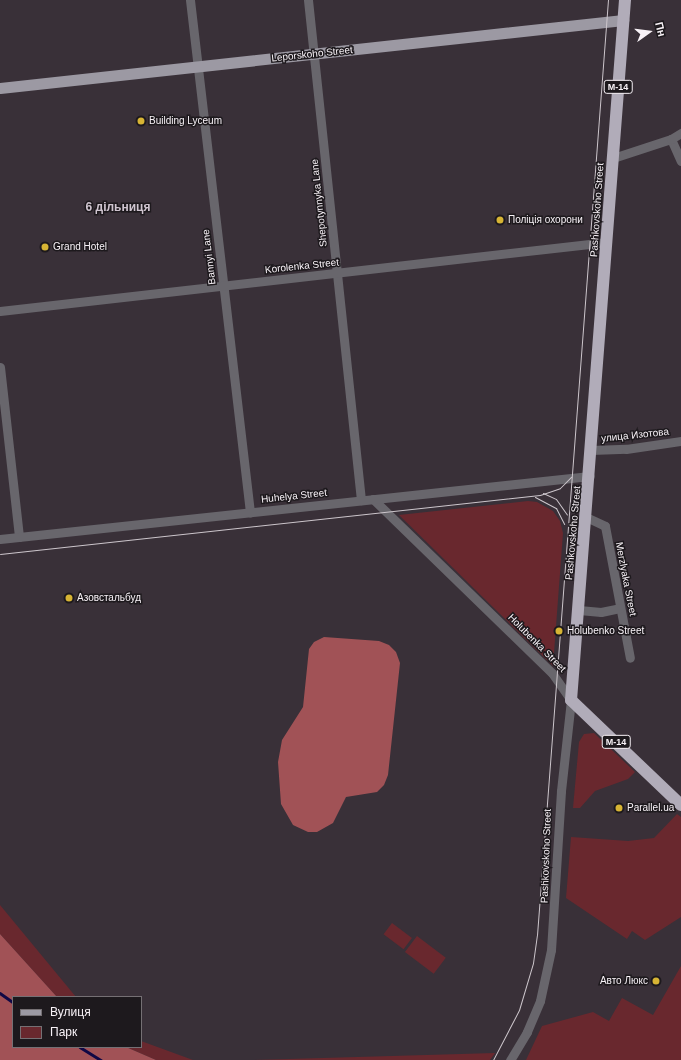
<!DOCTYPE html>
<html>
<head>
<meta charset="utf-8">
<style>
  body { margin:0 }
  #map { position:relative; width:681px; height:1060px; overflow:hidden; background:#393038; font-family:Helvetica,sans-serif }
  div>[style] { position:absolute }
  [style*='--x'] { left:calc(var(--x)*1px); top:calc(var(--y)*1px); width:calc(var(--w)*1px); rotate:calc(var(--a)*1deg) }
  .green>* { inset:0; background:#69282e; transform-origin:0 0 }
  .forest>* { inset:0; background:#a15256 }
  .stream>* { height:2.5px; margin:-1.25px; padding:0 1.25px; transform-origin:1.25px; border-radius:1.25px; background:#100845 }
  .minor>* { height:9px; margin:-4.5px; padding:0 4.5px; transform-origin:4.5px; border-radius:4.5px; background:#68666c }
  .major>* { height:11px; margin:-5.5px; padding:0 5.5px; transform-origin:5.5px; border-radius:5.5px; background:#9c99a3 }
  .highway>* { height:12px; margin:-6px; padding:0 6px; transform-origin:6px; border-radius:6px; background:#b1acb9 }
  .tram>* { height:1px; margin:-0.5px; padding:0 0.5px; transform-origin:0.5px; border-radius:0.5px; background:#cdc6cc }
  .dots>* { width:11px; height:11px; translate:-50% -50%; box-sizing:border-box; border:2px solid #1d191d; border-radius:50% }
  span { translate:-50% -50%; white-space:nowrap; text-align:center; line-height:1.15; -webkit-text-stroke:3px #1d191d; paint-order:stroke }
  .shield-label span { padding:1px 3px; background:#1d191d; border:1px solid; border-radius:3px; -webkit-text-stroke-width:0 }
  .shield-label { font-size:9px; color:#f8f2f7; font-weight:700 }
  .street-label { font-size:10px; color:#f8f2f7 }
  .poi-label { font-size:10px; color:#f8f2f7 }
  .left { translate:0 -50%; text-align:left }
  .right { translate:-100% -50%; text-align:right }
  .quarter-label { font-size:12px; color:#d0c5d0; font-weight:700 }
  .legend { position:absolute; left:12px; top:996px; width:130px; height:52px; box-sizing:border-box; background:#1d191d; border:1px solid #757074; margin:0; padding:5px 7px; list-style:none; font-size:12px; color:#f8f2f7 }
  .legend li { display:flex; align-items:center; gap:8px; height:20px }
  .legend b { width:20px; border:1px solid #757074 }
  .north { position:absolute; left:629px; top:12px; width:40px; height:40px; -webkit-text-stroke:3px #1d191d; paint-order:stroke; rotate:76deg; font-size:11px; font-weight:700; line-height:16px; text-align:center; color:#f8f2f7 }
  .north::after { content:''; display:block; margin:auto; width:14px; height:18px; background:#f8f2f7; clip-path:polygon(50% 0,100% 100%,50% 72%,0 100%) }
</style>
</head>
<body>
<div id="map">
  <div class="green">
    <i style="clip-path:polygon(528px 501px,537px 502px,553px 511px,560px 521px,563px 533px,553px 666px,399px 515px)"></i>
    <i style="clip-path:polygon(594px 733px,635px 772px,628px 779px,595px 791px,580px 808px,573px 808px,579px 742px,584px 734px)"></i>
    <i style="clip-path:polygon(677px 814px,681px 817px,681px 917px,645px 940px,632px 931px,627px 939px,566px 898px,571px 837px,628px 841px,654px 838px)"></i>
    <i style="clip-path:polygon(0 905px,76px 997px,57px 997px,0 934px)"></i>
    <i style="left:392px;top:923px;width:25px;height:14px;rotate:37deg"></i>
    <i style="left:417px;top:936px;width:36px;height:20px;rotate:37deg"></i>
    <i style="clip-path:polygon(681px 966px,681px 1060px,526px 1060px,542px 1026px,593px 1012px,609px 1021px,622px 998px,653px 1015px)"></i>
    <i style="clip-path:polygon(141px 1041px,193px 1060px,156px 1060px,126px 1047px,141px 1047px)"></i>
    <i style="clip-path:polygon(495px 1053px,490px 1060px,254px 1060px)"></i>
  </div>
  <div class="forest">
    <i style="clip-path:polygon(324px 637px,379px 641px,389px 645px,396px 652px,400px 663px,388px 775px,384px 785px,377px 792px,346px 797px,333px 823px,317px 832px,308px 832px,293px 825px,281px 804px,278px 762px,282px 740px,303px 707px,309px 649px,314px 642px)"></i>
    <i style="clip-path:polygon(0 934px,57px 997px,13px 997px,13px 1047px,126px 1047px,156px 1060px,0 1060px)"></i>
  </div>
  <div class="stream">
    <i style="--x:0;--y:993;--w:16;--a:35"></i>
    <i style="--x:80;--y:1047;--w:25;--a:32"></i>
  </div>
  <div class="minor">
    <i style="--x:190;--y:0;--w:516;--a:83.32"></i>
    <i style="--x:308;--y:0;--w:503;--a:83.95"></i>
    <i style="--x:671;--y:139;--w:24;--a:66"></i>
    <i style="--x:613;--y:158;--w:61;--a:-18.1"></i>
    <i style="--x:671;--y:139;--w:12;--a:-31"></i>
    <i style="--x:0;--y:311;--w:611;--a:-6.49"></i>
    <i style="--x:0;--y:367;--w:171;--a:83.6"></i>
    <i style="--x:591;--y:450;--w:35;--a:-2"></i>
    <i style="--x:626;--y:449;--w:56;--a:-8.3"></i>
    <i style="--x:373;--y:499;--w:250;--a:44.2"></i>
    <i style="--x:552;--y:673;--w:33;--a:55"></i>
    <i style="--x:571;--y:700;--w:92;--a:96.3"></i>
    <i style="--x:561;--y:791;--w:159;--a:93.6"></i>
    <i style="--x:551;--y:950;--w:52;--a:102.2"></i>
    <i style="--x:540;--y:1001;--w:34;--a:113"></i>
    <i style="--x:527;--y:1032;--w:33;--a:121"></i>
    <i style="--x:586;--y:517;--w:21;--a:25"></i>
    <i style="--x:605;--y:526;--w:134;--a:79.3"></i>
    <i style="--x:0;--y:539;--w:593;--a:-6.09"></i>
    <i style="--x:579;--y:610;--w:22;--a:5"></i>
    <i style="--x:601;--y:612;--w:19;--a:-12"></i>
  </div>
  <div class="major">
    <i style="--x:0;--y:88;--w:627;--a:-6.23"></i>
  </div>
  <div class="highway">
    <i style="--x:625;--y:0;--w:702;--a:94.41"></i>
    <i style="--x:571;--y:700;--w:152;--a:43.7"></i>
  </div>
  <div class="tram">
    <i style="--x:543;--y:493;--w:14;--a:25"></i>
    <i style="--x:556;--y:499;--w:19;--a:55"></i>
    <i style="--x:535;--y:497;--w:24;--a:28"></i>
    <i style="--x:556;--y:508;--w:18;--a:63"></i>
    <i style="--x:0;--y:554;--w:543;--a:-6.24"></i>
    <i style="--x:540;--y:495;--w:21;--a:-19"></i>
    <i style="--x:560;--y:488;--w:16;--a:-45"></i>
    <i style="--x:493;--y:1060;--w:56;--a:-62.5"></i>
    <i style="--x:519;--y:1010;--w:49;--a:-73.4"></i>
    <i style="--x:533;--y:963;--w:28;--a:-82"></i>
    <i style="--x:537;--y:935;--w:938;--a:-85.66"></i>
  </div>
  <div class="dots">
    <i style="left:141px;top:121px;background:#d7b434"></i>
    <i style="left:500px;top:220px;background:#d7b434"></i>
    <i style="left:45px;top:247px;background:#d7b434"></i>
    <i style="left:69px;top:598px;background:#d7b434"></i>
    <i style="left:559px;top:631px;background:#d7b434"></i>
    <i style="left:619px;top:808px;background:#d7b434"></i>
    <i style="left:656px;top:981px;background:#d7b434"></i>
  </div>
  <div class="shield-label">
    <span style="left:618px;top:87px">М-14</span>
    <span style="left:616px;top:742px">М-14</span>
  </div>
  <div class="street-label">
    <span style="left:312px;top:54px;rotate:-6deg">Leporskoho Street</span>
    <span style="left:319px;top:203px;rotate:-96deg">Shepotynnyka Lane</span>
    <span style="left:597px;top:210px;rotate:-86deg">Pashkovskoho Street</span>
    <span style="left:209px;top:257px;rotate:-97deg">Bannyi Lane</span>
    <span style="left:302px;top:266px;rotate:-6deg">Korolenka Street</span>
    <span style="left:635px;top:435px;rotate:-6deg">улица Изотова</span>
    <span style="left:294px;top:496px;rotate:-6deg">Huhelya Street</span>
    <span style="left:573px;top:533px;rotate:-85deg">Pashkovskoho Street</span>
    <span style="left:626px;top:579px;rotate:79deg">Merzlyaka Street</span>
    <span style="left:537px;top:643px;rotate:45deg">Holubenka Street</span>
    <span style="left:546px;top:856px;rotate:-88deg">Pashkovskoho Street</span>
  </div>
  <div class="poi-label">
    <span class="left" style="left:149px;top:121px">Building Lyceum</span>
    <span class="left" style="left:508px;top:220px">Поліція охорони</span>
    <span class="left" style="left:53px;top:247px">Grand Hotel</span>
    <span class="left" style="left:77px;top:598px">Азовстальбуд</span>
    <span class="left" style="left:567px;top:631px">Holubenko Street</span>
    <span class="left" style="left:627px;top:808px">Parallel.ua</span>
    <span class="right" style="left:648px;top:981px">Авто Люкс</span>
  </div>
  <div class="quarter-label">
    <span style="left:118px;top:208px">6 дільниця</span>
  </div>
  <ul class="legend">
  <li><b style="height:5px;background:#9c99a3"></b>Вулиця</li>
  <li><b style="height:11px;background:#69282e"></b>Парк</li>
  </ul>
  <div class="north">Пн</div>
</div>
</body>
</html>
